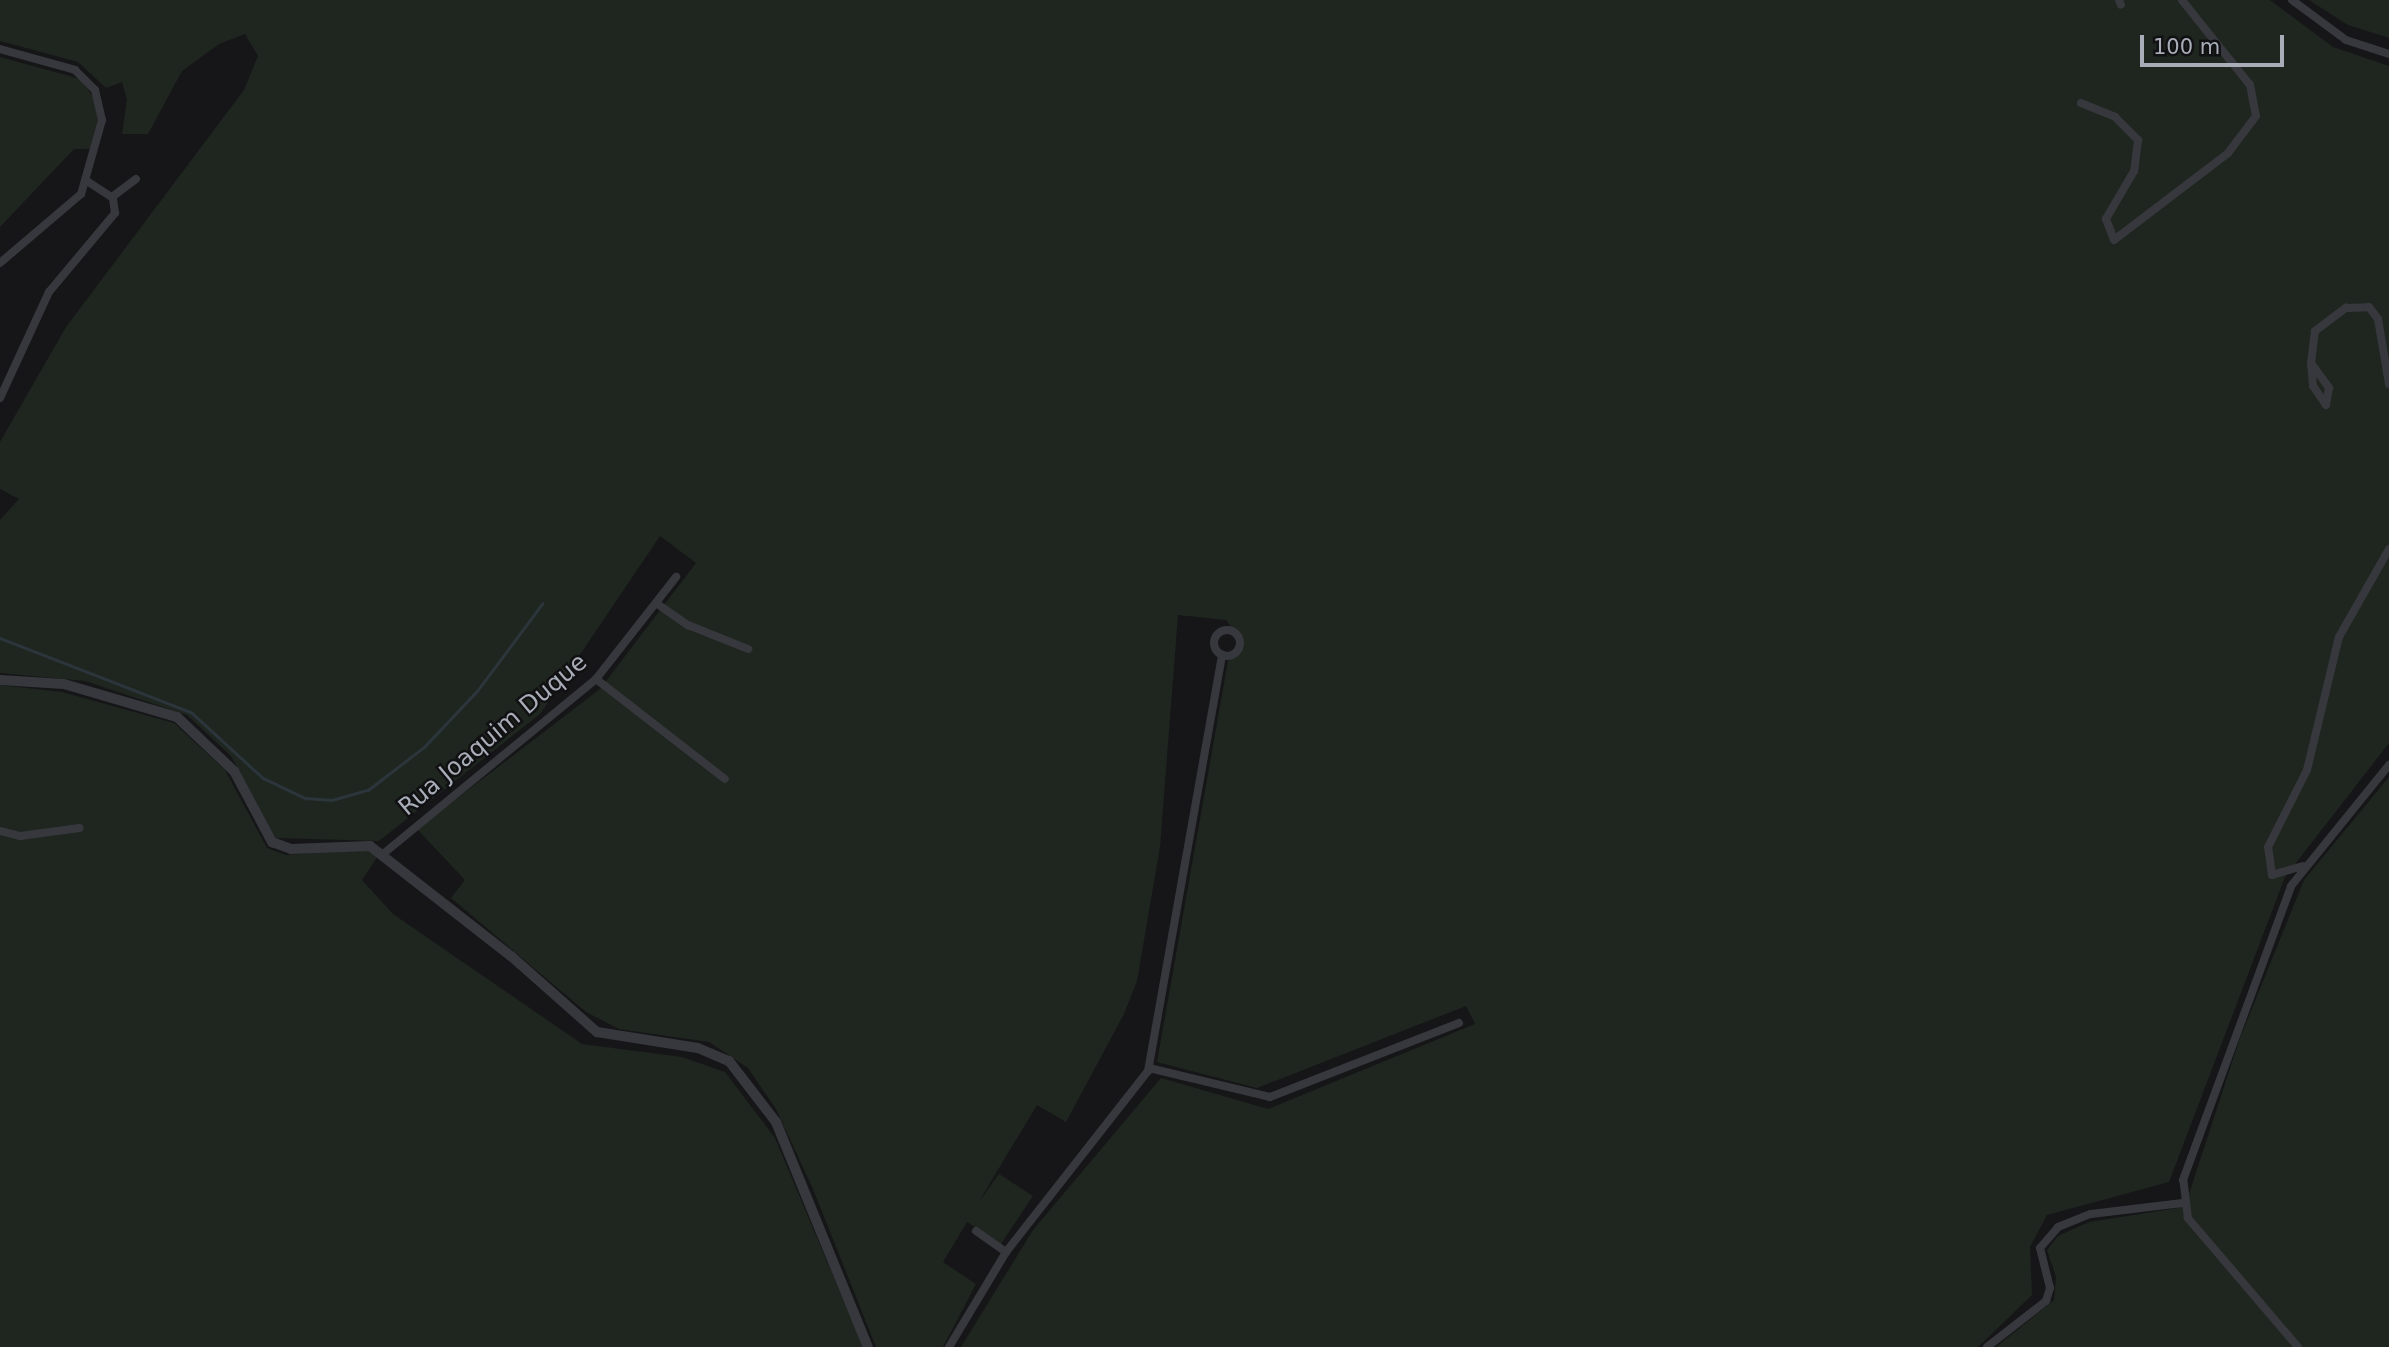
<!DOCTYPE html>
<html>
<head>
<meta charset="utf-8">
<style>
  body { margin:0 }
  #map { position:relative; width:2389px; height:1347px; overflow:hidden; background:#161618; font-family:"DejaVu Sans",sans-serif }
  div>[style] { position:absolute }
  [style*='--x'] { left:calc(var(--x)*1px); top:calc(var(--y)*1px); width:calc(var(--w)*1px); rotate:calc(var(--a)*1deg) }
  .green>* { inset:0; background:#1e261f }
  .stream>* { height:2.5px; margin:-1.25px; padding:0 1.25px; transform-origin:1.25px; border-radius:1.25px; background:#2c353c }
  .minor>* { height:8px; margin:-4px; padding:0 4px; transform-origin:4px; border-radius:4px; background:#37383d }
  .minor>.ring { margin:-4px; padding:0; box-sizing:content-box; background:none; border:8px solid #37383d; border-radius:50% }
  .tertiary>* { height:10px; margin:-5px; padding:0 5px; transform-origin:5px; border-radius:5px; background:#37383d }
  span { translate:-50% -50%; white-space:nowrap; text-align:center; line-height:1.15; -webkit-text-stroke:5px #111113; paint-order:stroke }
  .street-label { font-size:24px; color:#a8adb8 }
  .scale { position:absolute; left:2140px; top:35px; width:144px; height:32px; box-sizing:border-box; border:4px solid #a8adb8; border-top:0; padding-left:9px; font-size:21px; line-height:24px; white-space:nowrap; color:#a8adb8; -webkit-text-stroke:5px #111113; paint-order:stroke }
</style>
</head>
<body>
<div id="map">
  <div class="green">
    <i style="clip-path:polygon(0 0,2270px 0,2333px 47px,2389px 66px,2389px 743px,2285px 877px,2169px 1182px,2047px 1215px,2030px 1247px,2032px 1295px,1978px 1347px,961px 1347px,1033px 1230px,1161px 1078px,1268px 1109px,1475px 1024px,1466px 1006px,1257px 1088px,1157px 1062px,1228px 661px,1242px 641px,1226px 620px,1178px 615px,1160px 847px,1137px 981px,1124px 1014px,1066px 1122px,1037px 1105px,978px 1203px,999px 1174px,1033px 1196px,1001px 1244px,967px 1222px,943px 1262px,976px 1284px,943px 1347px,876px 1347px,813px 1189px,776px 1109px,748px 1068px,709px 1042px,619px 1029px,586px 1012px,451px 898px,465px 880px,417px 829px,600px 689px,696px 563px,660px 536px,540px 714px,379px 841px,276px 838px,231px 756px,187px 715px,85px 681px,0 673px,0 520px,19px 499px,0 489px,0 442px,66px 327px,244px 90px,258px 56px,245px 34px,219px 44px,182px 71px,148px 134px,122px 134px,127px 100px,122px 82px,106px 88px,78px 62px,0 41px)"></i>
    <i style="clip-path:polygon(2309px 0,2389px 0,2389px 38px,2348px 25px)"></i>
    <i style="clip-path:polygon(0 57px,80px 79px,97px 102px,98px 119px,90px 149px,74px 149px,0 227px)"></i>
    <i style="clip-path:polygon(0 685px,62px 692px,174px 723px,225px 770px,267px 848px,286px 855px,365px 849px,378px 856px,362px 880px,393px 914px,582px 1044px,682px 1057px,725px 1072px,775px 1138px,863px 1347px,0 1347px)"></i>
    <i style="clip-path:polygon(2389px 777px,2389px 1347px,1996px 1347px,2054px 1300px,2056px 1277px,2047px 1250px,2058px 1236px,2089px 1222px,2178px 1208px,2187px 1200px,2240px 1038px,2304px 880px)"></i>
  </div>
  <div class="stream">
    <i style="--x:0;--y:638;--w:205;--a:21.2"></i>
    <i style="--x:191;--y:712;--w:98;--a:42.5"></i>
    <i style="--x:263;--y:778;--w:47;--a:25.5"></i>
    <i style="--x:305;--y:798;--w:27;--a:4"></i>
    <i style="--x:332;--y:800;--w:37;--a:-16"></i>
    <i style="--x:368;--y:790;--w:71;--a:-37.5"></i>
    <i style="--x:424;--y:747;--w:77;--a:-46.6"></i>
    <i style="--x:477;--y:691;--w:109;--a:-53.2"></i>
  </div>
  <div class="minor">
    <i style="--x:2119;--y:0;--w:5;--a:68"></i>
    <i style="--x:2292;--y:0;--w:67;--a:36.5"></i>
    <i style="--x:2346;--y:40;--w:45;--a:18"></i>
    <i style="--x:0;--y:49;--w:78;--a:15.6"></i>
    <i style="--x:75;--y:70;--w:28;--a:45"></i>
    <i style="--x:95;--y:90;--w:31;--a:77"></i>
    <i style="--x:102;--y:120;--w:77;--a:105.8"></i>
    <i style="--x:81;--y:194;--w:106;--a:139.6"></i>
    <i style="--x:2081;--y:103;--w:37;--a:22"></i>
    <i style="--x:2115;--y:117;--w:33;--a:45"></i>
    <i style="--x:2138;--y:140;--w:31;--a:97"></i>
    <i style="--x:2134;--y:171;--w:56;--a:120.3"></i>
    <i style="--x:2106;--y:219;--w:22;--a:69"></i>
    <i style="--x:2114;--y:240;--w:143;--a:-37.3"></i>
    <i style="--x:2228;--y:153;--w:46;--a:-52.9"></i>
    <i style="--x:2256;--y:116;--w:32;--a:-101"></i>
    <i style="--x:2250;--y:85;--w:109;--a:-128.7"></i>
    <i style="--x:112;--y:197;--w:30;--a:-37"></i>
    <i style="--x:2311;--y:363;--w:31;--a:54"></i>
    <i style="--x:2329;--y:388;--w:17;--a:100"></i>
    <i style="--x:2326;--y:405;--w:23;--a:-124"></i>
    <i style="--x:2313;--y:386;--w:23;--a:-95"></i>
    <i style="--x:2311;--y:363;--w:32;--a:-83"></i>
    <i style="--x:2315;--y:331;--w:39;--a:-37"></i>
    <i style="--x:2346;--y:308;--w:23;--a:-2"></i>
    <i style="--x:2369;--y:307;--w:15;--a:53"></i>
    <i style="--x:2378;--y:319;--w:66;--a:80.4"></i>
    <i style="--x:0;--y:398;--w:117;--a:-65.2"></i>
    <i style="--x:49;--y:292;--w:103;--a:-50.1"></i>
    <i style="--x:115;--y:213;--w:15;--a:-98"></i>
    <i style="--x:113;--y:198;--w:31;--a:-147"></i>
    <i style="--x:656;--y:603;--w:39;--a:35"></i>
    <i style="--x:688;--y:625;--w:65;--a:21.8"></i>
    <i class="ring" style="left:1214px;top:630px;width:18px;height:18px"></i>
    <i style="--x:596;--y:679;--w:163;--a:37.8"></i>
    <i style="--x:0;--y:831;--w:21;--a:14"></i>
    <i style="--x:20;--y:836;--w:60;--a:-7.7"></i>
    <i style="--x:383;--y:854;--w:276;--a:-39.4"></i>
    <i style="--x:596;--y:679;--w:130;--a:-51.9"></i>
    <i style="--x:2303;--y:866;--w:32;--a:164"></i>
    <i style="--x:2272;--y:875;--w:28;--a:-98"></i>
    <i style="--x:2268;--y:847;--w:86;--a:-63.1"></i>
    <i style="--x:2307;--y:770;--w:137;--a:-76.5"></i>
    <i style="--x:2339;--y:637;--w:101;--a:-60.4"></i>
    <i style="--x:1149;--y:1068;--w:124;--a:13.5"></i>
    <i style="--x:1270;--y:1097;--w:203;--a:-21.4"></i>
    <i style="--x:976;--y:1231;--w:37;--a:35"></i>
    <i style="--x:949;--y:1347;--w:111;--a:-59"></i>
    <i style="--x:1006;--y:1252;--w:230;--a:-51.9"></i>
    <i style="--x:1148;--y:1071;--w:423;--a:-79.9"></i>
    <i style="--x:1987;--y:1347;--w:75;--a:-37.9"></i>
    <i style="--x:2046;--y:1301;--w:14;--a:-73"></i>
    <i style="--x:2050;--y:1288;--w:41;--a:-104"></i>
    <i style="--x:2040;--y:1248;--w:28;--a:-49"></i>
    <i style="--x:2058;--y:1227;--w:35;--a:-22"></i>
    <i style="--x:2091;--y:1214;--w:92;--a:-6.9"></i>
    <i style="--x:2298;--y:1347;--w:170;--a:-130.5"></i>
    <i style="--x:2188;--y:1218;--w:38;--a:-97"></i>
    <i style="--x:2183;--y:1180;--w:313;--a:-69.8"></i>
    <i style="--x:2291;--y:886;--w:156;--a:-51"></i>
  </div>
  <div class="tertiary">
    <i style="--x:0;--y:680;--w:64;--a:3.6"></i>
    <i style="--x:64;--y:684;--w:118;--a:16.3"></i>
    <i style="--x:177;--y:717;--w:79;--a:43.5"></i>
    <i style="--x:234;--y:771;--w:81;--a:61.8"></i>
    <i style="--x:272;--y:842;--w:20;--a:20"></i>
    <i style="--x:291;--y:849;--w:79;--a:-2.2"></i>
    <i style="--x:370;--y:846;--w:179;--a:38"></i>
    <i style="--x:511;--y:956;--w:115;--a:41.5"></i>
    <i style="--x:597;--y:1032;--w:102;--a:9"></i>
    <i style="--x:698;--y:1048;--w:34;--a:23"></i>
    <i style="--x:729;--y:1061;--w:77;--a:52.4"></i>
    <i style="--x:776;--y:1122;--w:243;--a:67.8"></i>
  </div>
  <div class="street-label">
    <span style="left:493px;top:735px;rotate:-40deg">Rua Joaquim Duque</span>
  </div>
  <div class="scale">100 m</div>
</div>
</body>
</html>
